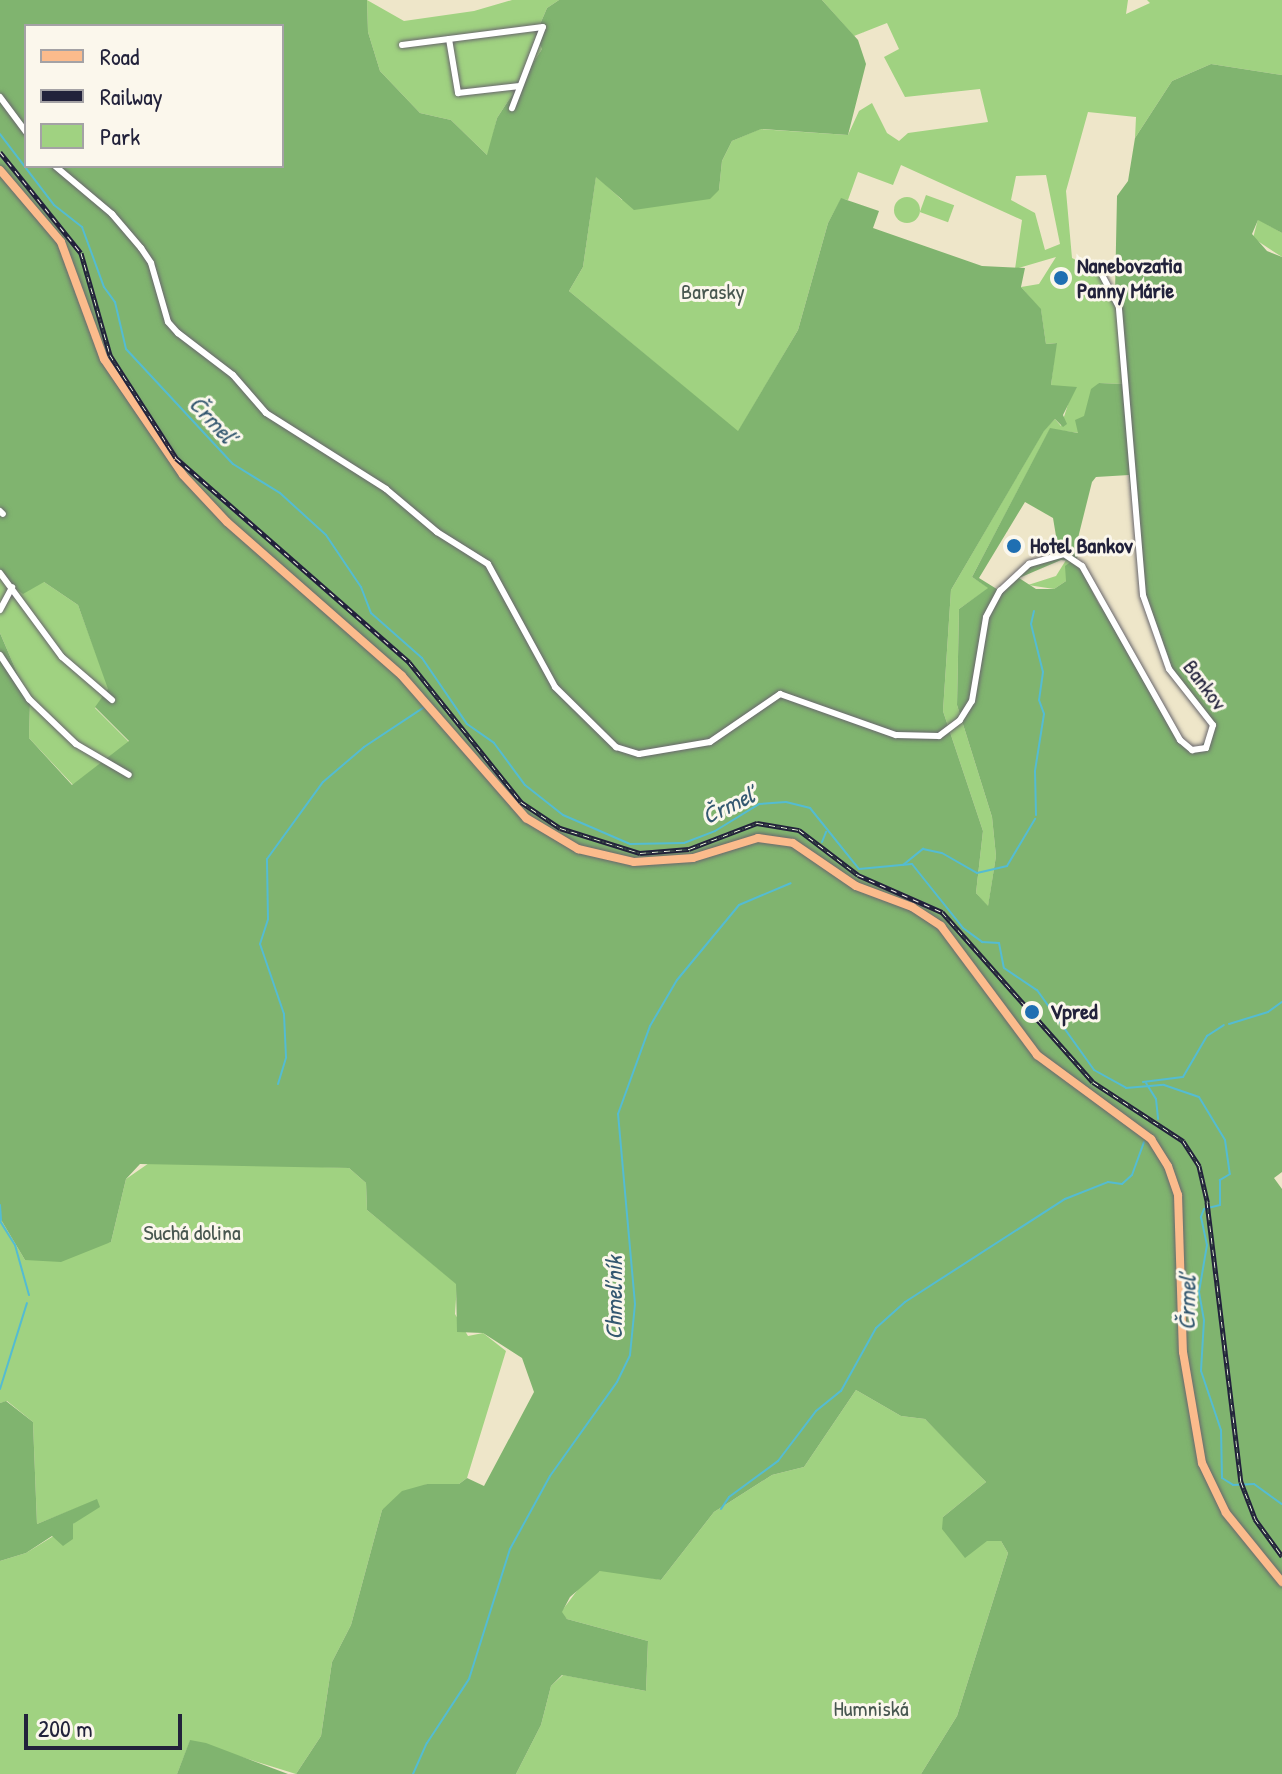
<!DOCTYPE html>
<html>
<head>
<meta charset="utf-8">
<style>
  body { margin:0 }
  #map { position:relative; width:1282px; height:1774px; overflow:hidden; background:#eee6c9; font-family:"Patrick Hand",sans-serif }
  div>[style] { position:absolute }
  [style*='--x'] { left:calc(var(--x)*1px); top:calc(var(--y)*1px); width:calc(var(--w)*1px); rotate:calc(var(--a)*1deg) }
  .green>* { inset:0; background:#a0d281; transform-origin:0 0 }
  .round { border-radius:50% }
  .forest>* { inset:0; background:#80b46f }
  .stream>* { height:2px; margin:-1px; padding:0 1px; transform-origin:1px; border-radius:1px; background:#54bcd2 }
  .roads { filter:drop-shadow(0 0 2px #69676d) drop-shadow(0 0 2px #69676d) }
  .minor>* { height:6px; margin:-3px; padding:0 3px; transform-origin:3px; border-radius:3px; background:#fff }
  .major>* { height:8px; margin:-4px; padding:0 4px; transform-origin:4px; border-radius:4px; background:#fbbb8c }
  .rail>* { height:5px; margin-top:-2.5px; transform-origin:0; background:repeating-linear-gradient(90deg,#fbf7ec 0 6px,#22223b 0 12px); box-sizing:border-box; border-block:2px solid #22223b }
  .dots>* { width:22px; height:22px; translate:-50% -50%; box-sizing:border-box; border:4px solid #fbf7ec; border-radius:50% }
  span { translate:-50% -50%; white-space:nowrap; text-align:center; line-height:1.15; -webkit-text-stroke:6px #fbf7ec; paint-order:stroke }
  .poi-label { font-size:22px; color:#22223b; font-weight:700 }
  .left { translate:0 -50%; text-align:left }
  .park-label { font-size:22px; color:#485750 }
  .street-label { font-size:22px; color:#22223b }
  .water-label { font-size:24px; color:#345870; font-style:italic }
  .legend { position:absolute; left:24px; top:24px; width:260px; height:144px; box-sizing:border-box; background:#fbf7ec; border:2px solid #a4a2a5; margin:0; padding:10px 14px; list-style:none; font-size:24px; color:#22223b }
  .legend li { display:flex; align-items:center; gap:16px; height:40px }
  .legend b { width:40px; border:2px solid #a4a2a5 }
  .scale { position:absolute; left:24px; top:1714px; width:158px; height:36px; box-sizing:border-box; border:4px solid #22223b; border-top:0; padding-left:10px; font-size:24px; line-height:28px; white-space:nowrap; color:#22223b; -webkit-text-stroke:6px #fbf7ec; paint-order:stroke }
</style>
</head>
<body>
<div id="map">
  <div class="green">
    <i style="clip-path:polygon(367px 0,404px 21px,474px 11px,512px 0,559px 0,547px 8px,535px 36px,542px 49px,497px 118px,488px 156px,451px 120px,420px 113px,380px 71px,368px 32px)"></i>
    <i style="clip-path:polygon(evenodd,822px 0,1128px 0,1126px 14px,1150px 3px,1147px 0,1282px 0,1282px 75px,1211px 64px,1172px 81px,1135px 138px,1136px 117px,1088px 112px,1066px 191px,1072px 258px,1098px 271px,1115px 293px,1123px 384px,1099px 383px,1079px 433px,1050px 429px,972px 577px,989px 588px,959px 609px,957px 705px,992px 817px,996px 856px,988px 907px,976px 893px,983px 831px,943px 711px,951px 590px,1044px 430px,1055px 419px,1061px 426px,1071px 395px,1051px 385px,1056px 343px,1046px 344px,1041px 310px,1021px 287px,1039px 284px,1056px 257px,1015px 269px,1022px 220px,901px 165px,893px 185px,858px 172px,848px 200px,841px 199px,828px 223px,798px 330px,738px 432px,569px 291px,583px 267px,596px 176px,622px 200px,719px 190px,722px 161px,732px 141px,760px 129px,848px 135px,859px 111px,872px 103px,887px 133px,899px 141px,908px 133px,988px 122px,980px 89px,905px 97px,884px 57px,899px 49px,887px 23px,854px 36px,822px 0,1046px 175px,1060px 244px,1045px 250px,1035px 213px,1011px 200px,1016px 176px,1046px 175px)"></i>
    <i style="left:926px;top:195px;width:30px;height:18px;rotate:20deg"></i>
    <i class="round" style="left:894px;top:197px;width:26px;height:26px"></i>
    <i style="clip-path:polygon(1258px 219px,1282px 233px,1282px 257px,1253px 238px)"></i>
    <i style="clip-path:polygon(1066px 560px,1073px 561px,1066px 581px,1054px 589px,1028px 585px,1056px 576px)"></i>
    <i style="clip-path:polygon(0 576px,44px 582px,78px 605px,109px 689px,95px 708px,129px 742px,73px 785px,29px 738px,30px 703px,0 633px)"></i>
    <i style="clip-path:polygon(152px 1161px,349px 1168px,366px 1183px,367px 1210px,457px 1284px,455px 1314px,468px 1336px,483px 1333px,506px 1351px,467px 1478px,459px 1484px,427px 1484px,382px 1510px,351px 1625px,332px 1662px,321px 1736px,296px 1774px,190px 1741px,177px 1774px,0 1774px,0 1561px,26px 1553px,73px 1524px,97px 1500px,37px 1524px,33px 1422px,7px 1401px,0 1403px,0 1218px,25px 1260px,111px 1242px,126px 1179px)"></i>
    <i style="clip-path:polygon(856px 1390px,901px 1416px,925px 1419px,952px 1446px,986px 1482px,943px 1517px,987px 1541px,1001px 1541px,1008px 1553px,957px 1716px,921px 1774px,516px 1774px,541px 1725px,551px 1686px,563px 1675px,646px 1691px,648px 1641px,567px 1619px,561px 1612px,585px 1580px,600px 1571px,619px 1571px,661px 1580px,714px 1512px,772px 1475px,804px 1467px)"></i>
  </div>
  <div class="forest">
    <i style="clip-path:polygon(evenodd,0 0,367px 0,368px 32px,380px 71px,420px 113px,451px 120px,487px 155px,497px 118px,542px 49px,535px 36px,547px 8px,559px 0,822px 0,858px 40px,866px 64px,848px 135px,761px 129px,732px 141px,722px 161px,719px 190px,710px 199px,634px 210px,596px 177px,583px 267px,569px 291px,738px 431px,798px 330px,828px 223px,841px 198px,879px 211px,873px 228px,982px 266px,1025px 268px,1021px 287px,1041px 309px,1046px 344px,1057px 343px,1051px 385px,1077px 387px,1063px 415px,1067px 424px,1063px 427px,1055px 419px,1044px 431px,951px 590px,943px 711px,983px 831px,976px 893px,988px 906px,996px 856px,992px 817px,957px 705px,959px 609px,988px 588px,972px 577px,1050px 428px,1078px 433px,1075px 420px,1084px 416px,1091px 389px,1099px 383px,1123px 384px,1115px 293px,1117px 196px,1128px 181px,1135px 138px,1172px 81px,1211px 64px,1282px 75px,1282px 233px,1258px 220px,1252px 234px,1267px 251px,1282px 257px,1282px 1172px,1274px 1178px,1282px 1189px,1282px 1774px,921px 1774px,957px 1716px,1008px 1553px,1001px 1541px,987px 1541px,965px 1558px,942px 1529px,943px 1517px,986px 1482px,925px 1419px,901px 1416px,856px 1390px,804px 1467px,772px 1475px,714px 1512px,661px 1580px,600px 1571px,570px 1597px,562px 1612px,567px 1619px,648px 1641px,646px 1691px,562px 1675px,551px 1686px,541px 1725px,516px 1774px,296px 1774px,321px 1736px,332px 1662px,351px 1625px,382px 1510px,402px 1491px,427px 1484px,459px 1484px,467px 1478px,484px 1486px,534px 1392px,522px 1358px,483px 1333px,457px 1332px,456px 1284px,367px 1210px,366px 1183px,349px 1168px,140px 1164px,126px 1179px,111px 1242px,61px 1262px,25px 1260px,0 1218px,0 633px,30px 703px,29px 738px,72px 785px,129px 741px,95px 707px,108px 689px,78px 605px,44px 582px,23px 594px,0 576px,0 0,26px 26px,282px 26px,282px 166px,26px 166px,26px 26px,0 0,1129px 475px,1143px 595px,1173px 676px,1214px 730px,1197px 751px,1180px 740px,1128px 641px,1099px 604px,1076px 559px,1082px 551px,1077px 542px,1092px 482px,1096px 477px,1129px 475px,0 0,1025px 502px,1053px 518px,1059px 554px,1019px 571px,1000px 591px,979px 578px,1025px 502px,0 0,1061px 560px,1072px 561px,1065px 566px,1066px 581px,1054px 589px,1036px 589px,1019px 578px,1061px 560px)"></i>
    <i style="clip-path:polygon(6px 1401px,33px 1422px,37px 1524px,97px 1499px,100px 1507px,73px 1524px,73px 1539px,63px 1546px,52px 1536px,26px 1553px,0 1561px,0 1403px)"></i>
    <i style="clip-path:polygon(190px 1740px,206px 1743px,288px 1774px,177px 1774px)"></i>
  </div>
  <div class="stream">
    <i style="--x:0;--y:134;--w:89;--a:52.7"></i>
    <i style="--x:54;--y:205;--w:36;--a:38"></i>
    <i style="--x:82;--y:227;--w:64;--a:69.9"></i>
    <i style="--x:104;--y:287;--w:19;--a:54"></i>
    <i style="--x:115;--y:302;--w:48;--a:76.8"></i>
    <i style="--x:126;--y:349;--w:157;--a:47.1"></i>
    <i style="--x:233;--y:464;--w:55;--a:31.7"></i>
    <i style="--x:280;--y:493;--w:62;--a:42.4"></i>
    <i style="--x:326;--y:535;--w:63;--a:56.1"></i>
    <i style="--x:361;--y:587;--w:28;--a:69"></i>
    <i style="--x:371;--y:613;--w:68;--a:41.4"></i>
    <i style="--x:422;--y:658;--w:80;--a:55.7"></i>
    <i style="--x:467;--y:724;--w:33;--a:35"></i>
    <i style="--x:494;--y:743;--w:52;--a:53.6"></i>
    <i style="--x:525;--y:785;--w:48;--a:38.3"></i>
    <i style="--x:563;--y:815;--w:73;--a:23.4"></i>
    <i style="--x:630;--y:844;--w:54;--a:-1.1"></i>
    <i style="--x:684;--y:843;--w:33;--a:-21"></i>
    <i style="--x:715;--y:831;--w:52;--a:-31.5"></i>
    <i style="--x:759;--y:804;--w:27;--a:-4"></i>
    <i style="--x:786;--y:802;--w:25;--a:14"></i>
    <i style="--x:810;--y:808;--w:78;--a:51.2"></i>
    <i style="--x:859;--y:869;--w:53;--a:-5.4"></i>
    <i style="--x:912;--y:864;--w:82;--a:51.4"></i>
    <i style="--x:963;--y:928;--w:24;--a:36"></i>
    <i style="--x:982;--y:942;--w:17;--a:3"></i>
    <i style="--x:999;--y:943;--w:25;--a:79"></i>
    <i style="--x:1004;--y:968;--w:40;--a:34"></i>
    <i style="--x:1037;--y:990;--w:98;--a:54.5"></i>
    <i style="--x:1094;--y:1070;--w:37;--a:29"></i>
    <i style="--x:1126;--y:1088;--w:38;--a:-5"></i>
    <i style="--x:1164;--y:1085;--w:37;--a:19"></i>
    <i style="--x:1199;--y:1097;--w:50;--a:58.8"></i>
    <i style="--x:1225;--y:1140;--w:34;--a:82"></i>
    <i style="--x:1230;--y:1174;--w:12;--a:149"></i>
    <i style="--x:1220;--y:1180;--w:25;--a:90"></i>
    <i style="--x:1220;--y:1205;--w:16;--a:166"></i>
    <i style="--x:1204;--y:1209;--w:9;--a:111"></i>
    <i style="--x:1201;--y:1217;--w:29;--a:78"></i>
    <i style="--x:1207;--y:1245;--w:48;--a:99.7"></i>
    <i style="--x:1199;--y:1292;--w:28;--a:80"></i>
    <i style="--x:1204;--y:1320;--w:51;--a:93.4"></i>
    <i style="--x:1201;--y:1371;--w:62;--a:71.3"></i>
    <i style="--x:1221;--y:1430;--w:48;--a:88.8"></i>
    <i style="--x:1222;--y:1478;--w:13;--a:32"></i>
    <i style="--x:1233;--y:1485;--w:21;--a:-3"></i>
    <i style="--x:1254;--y:1484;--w:34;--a:36"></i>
    <i style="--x:1034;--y:611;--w:13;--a:103"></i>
    <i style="--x:1031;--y:624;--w:49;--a:76"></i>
    <i style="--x:1043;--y:672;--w:28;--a:98"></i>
    <i style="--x:1039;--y:700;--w:15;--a:70"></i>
    <i style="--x:1044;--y:714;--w:58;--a:99"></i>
    <i style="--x:1035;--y:771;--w:44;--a:88.7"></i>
    <i style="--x:822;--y:842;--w:11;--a:-68"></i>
    <i style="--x:903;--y:865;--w:26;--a:-39"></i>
    <i style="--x:923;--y:849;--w:19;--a:12"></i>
    <i style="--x:942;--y:853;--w:40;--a:29.7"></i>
    <i style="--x:977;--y:873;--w:31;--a:-13"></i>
    <i style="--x:1007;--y:866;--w:55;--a:-59.2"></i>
    <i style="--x:1229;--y:1024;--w:41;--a:-17.1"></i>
    <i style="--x:1268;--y:1012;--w:17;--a:-36"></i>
    <i style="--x:1143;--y:1082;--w:40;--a:-7.1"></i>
    <i style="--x:1183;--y:1077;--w:48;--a:-59.7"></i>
    <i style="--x:1207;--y:1036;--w:20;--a:-33"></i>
    <i style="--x:1146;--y:1083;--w:19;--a:58"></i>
    <i style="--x:1156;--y:1099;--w:20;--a:84"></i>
    <i style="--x:278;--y:1084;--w:28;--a:-73"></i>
    <i style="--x:286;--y:1057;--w:43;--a:-92.7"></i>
    <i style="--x:284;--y:1014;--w:74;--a:-108.9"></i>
    <i style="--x:260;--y:944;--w:26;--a:-72"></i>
    <i style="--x:268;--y:919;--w:60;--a:-91"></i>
    <i style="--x:267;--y:859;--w:95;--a:-54"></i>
    <i style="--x:323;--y:782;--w:54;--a:-40.5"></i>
    <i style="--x:364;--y:747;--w:74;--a:-33.5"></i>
    <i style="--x:0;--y:1205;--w:15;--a:86"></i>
    <i style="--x:0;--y:1221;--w:28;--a:58"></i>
    <i style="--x:15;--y:1245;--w:52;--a:74.4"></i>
    <i style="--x:0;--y:1389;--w:90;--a:-72.6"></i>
    <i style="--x:721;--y:1509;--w:14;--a:-56"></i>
    <i style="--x:729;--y:1497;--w:61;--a:-36.3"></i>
    <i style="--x:778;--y:1461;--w:63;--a:-52.8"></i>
    <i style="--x:816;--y:1411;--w:32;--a:-39"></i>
    <i style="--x:841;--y:1391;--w:72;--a:-60.9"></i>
    <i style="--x:876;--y:1328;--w:39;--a:-42"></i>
    <i style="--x:905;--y:1302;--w:190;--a:-32.8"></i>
    <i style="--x:1065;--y:1199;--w:46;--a:-21.6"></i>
    <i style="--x:1108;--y:1182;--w:14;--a:8"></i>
    <i style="--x:1122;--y:1184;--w:13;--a:-42"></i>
    <i style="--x:1132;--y:1175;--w:35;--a:-70"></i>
    <i style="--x:413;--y:1774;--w:34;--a:-66"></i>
    <i style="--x:427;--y:1743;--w:77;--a:-56.7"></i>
    <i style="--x:469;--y:1679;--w:136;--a:-72.5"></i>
    <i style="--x:510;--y:1549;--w:83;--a:-61.3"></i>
    <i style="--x:550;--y:1476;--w:115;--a:-54.5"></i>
    <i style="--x:617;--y:1382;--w:30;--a:-64"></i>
    <i style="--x:630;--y:1355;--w:51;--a:-84.4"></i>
    <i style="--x:635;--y:1304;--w:191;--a:-95.1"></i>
    <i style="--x:618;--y:1114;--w:94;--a:-70"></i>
    <i style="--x:650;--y:1026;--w:53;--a:-59.6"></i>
    <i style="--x:677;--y:980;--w:97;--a:-50.4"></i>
    <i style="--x:739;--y:905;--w:56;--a:-22.9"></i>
  </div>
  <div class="roads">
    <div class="minor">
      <i style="--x:449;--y:39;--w:55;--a:80.5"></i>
      <i style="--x:458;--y:93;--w:62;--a:-6.4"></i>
      <i style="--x:402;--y:45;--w:142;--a:-7.3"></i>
      <i style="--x:543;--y:27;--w:87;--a:110.9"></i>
      <i style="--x:0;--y:97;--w:44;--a:53.4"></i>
      <i style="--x:55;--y:166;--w:75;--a:40.1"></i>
      <i style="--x:112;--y:214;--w:45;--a:49.5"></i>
      <i style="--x:141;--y:248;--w:18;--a:56"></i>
      <i style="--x:151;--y:263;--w:61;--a:73.9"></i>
      <i style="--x:168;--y:322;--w:15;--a:48"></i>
      <i style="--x:178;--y:333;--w:69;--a:37.4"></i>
      <i style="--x:233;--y:375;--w:50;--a:49"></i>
      <i style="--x:266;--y:413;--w:142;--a:32.3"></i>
      <i style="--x:386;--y:489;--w:67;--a:40.1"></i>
      <i style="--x:437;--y:532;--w:60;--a:32.1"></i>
      <i style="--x:488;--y:564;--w:140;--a:61.4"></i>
      <i style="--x:555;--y:687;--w:86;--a:44.5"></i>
      <i style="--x:616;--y:747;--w:24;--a:17"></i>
      <i style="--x:639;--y:754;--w:72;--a:-9.6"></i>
      <i style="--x:710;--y:742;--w:85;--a:-34.4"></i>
      <i style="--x:780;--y:694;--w:123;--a:19.5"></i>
      <i style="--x:896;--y:735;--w:43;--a:1.3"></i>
      <i style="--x:939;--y:736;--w:26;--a:-37"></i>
      <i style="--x:960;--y:720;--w:22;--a:-58"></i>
      <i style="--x:972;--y:701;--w:85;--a:-80.5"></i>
      <i style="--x:986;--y:617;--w:30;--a:-62"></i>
      <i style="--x:1000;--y:591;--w:40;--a:-43"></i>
      <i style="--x:1029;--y:564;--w:36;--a:-16"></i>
      <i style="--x:1064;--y:554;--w:22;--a:34"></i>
      <i style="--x:1082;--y:566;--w:200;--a:60.6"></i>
      <i style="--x:1180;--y:740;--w:16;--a:40"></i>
      <i style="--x:1192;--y:750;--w:14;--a:-8"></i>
      <i style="--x:1206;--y:748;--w:24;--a:-73"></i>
      <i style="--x:1213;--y:725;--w:71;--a:-128.2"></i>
      <i style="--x:1169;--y:669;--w:78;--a:-109.4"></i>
      <i style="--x:1143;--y:595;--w:289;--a:-94.8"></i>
      <i style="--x:1119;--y:307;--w:36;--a:-118"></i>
      <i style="--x:0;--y:511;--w:4;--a:45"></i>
      <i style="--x:0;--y:573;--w:104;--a:53.6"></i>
      <i style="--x:62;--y:657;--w:66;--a:40.7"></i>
      <i style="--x:0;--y:610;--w:26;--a:-62"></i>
      <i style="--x:0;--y:655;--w:53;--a:56.6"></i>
      <i style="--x:29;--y:699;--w:65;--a:43.8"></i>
      <i style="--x:76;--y:744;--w:61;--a:30.3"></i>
    </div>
    <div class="major">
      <i style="--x:0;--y:170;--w:94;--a:49.7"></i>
      <i style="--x:61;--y:242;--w:125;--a:69.8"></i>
      <i style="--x:104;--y:359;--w:140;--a:55.7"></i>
      <i style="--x:183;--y:475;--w:64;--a:46.9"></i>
      <i style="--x:227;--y:522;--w:233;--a:41.3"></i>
      <i style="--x:402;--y:676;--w:189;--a:48.9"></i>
      <i style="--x:526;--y:818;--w:61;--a:30.8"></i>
      <i style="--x:578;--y:849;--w:57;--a:13.1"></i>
      <i style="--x:634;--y:862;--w:59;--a:-3.9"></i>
      <i style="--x:693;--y:858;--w:68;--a:-17.1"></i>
      <i style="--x:758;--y:838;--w:35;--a:8"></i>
      <i style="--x:793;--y:843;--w:76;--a:34.3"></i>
      <i style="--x:856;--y:886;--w:60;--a:20.6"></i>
      <i style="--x:912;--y:907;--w:35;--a:33"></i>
      <i style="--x:941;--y:926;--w:161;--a:53.3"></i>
      <i style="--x:1037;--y:1055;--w:142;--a:36.4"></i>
      <i style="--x:1151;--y:1139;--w:32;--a:58"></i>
      <i style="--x:1168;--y:1166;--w:31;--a:71"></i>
      <i style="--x:1178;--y:1195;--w:157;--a:88.2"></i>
      <i style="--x:1183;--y:1352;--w:113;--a:80.3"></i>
      <i style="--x:1202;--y:1463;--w:55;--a:64.4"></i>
      <i style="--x:1226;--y:1513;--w:89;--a:50.9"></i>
    </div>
  </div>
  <div class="rail">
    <i style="--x:0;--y:152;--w:129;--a:51.3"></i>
    <i style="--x:81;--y:253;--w:106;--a:74.1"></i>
    <i style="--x:110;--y:355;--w:122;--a:57.3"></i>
    <i style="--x:176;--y:458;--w:310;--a:41.2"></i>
    <i style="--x:409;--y:662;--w:179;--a:51.3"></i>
    <i style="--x:521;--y:802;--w:47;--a:33.7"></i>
    <i style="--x:560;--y:828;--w:84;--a:17.4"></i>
    <i style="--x:640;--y:853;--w:49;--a:-4.7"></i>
    <i style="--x:689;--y:849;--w:73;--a:-20.9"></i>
    <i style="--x:757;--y:823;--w:43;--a:9.5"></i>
    <i style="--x:799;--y:830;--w:74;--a:37.3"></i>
    <i style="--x:858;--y:875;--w:92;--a:23.8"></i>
    <i style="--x:942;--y:912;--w:227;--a:48.4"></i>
    <i style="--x:1093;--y:1082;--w:108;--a:33.2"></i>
    <i style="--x:1183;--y:1141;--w:30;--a:57"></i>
    <i style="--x:1199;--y:1166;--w:37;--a:77"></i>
    <i style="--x:1207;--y:1202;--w:282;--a:83.1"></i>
    <i style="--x:1241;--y:1482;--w:40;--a:69"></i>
    <i style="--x:1255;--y:1519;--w:46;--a:53.9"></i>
  </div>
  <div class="dots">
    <i style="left:1061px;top:278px;background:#1f6fb2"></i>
    <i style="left:1014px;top:546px;background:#1f6fb2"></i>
    <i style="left:1032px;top:1012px;background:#1f6fb2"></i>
  </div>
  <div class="poi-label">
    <span class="left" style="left:1077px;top:278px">Nanebovzatia<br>Panny Márie</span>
    <span class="left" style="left:1030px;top:546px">Hotel Bankov</span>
    <span class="left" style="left:1050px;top:1012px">Vpred</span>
  </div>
  <div class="park-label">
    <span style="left:713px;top:292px">Barasky</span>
    <span style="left:192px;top:1233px">Suchá dolina</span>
    <span style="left:871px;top:1709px">Humniská</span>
  </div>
  <div class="street-label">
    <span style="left:1205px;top:685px;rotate:53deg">Bankov</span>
  </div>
  <div class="water-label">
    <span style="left:213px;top:420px;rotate:47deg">Črmeľ</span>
    <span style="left:729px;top:805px;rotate:-26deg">Črmeľ</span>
    <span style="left:614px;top:1298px;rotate:-90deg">Chmeľník</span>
    <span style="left:1187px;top:1302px;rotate:-89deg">Črmeľ</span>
  </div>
  <ul class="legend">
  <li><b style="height:10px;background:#fbbb8c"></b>Road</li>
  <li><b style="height:10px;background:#22223b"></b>Railway</li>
  <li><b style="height:22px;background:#a0d281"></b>Park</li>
  </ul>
  <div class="scale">200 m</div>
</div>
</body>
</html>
